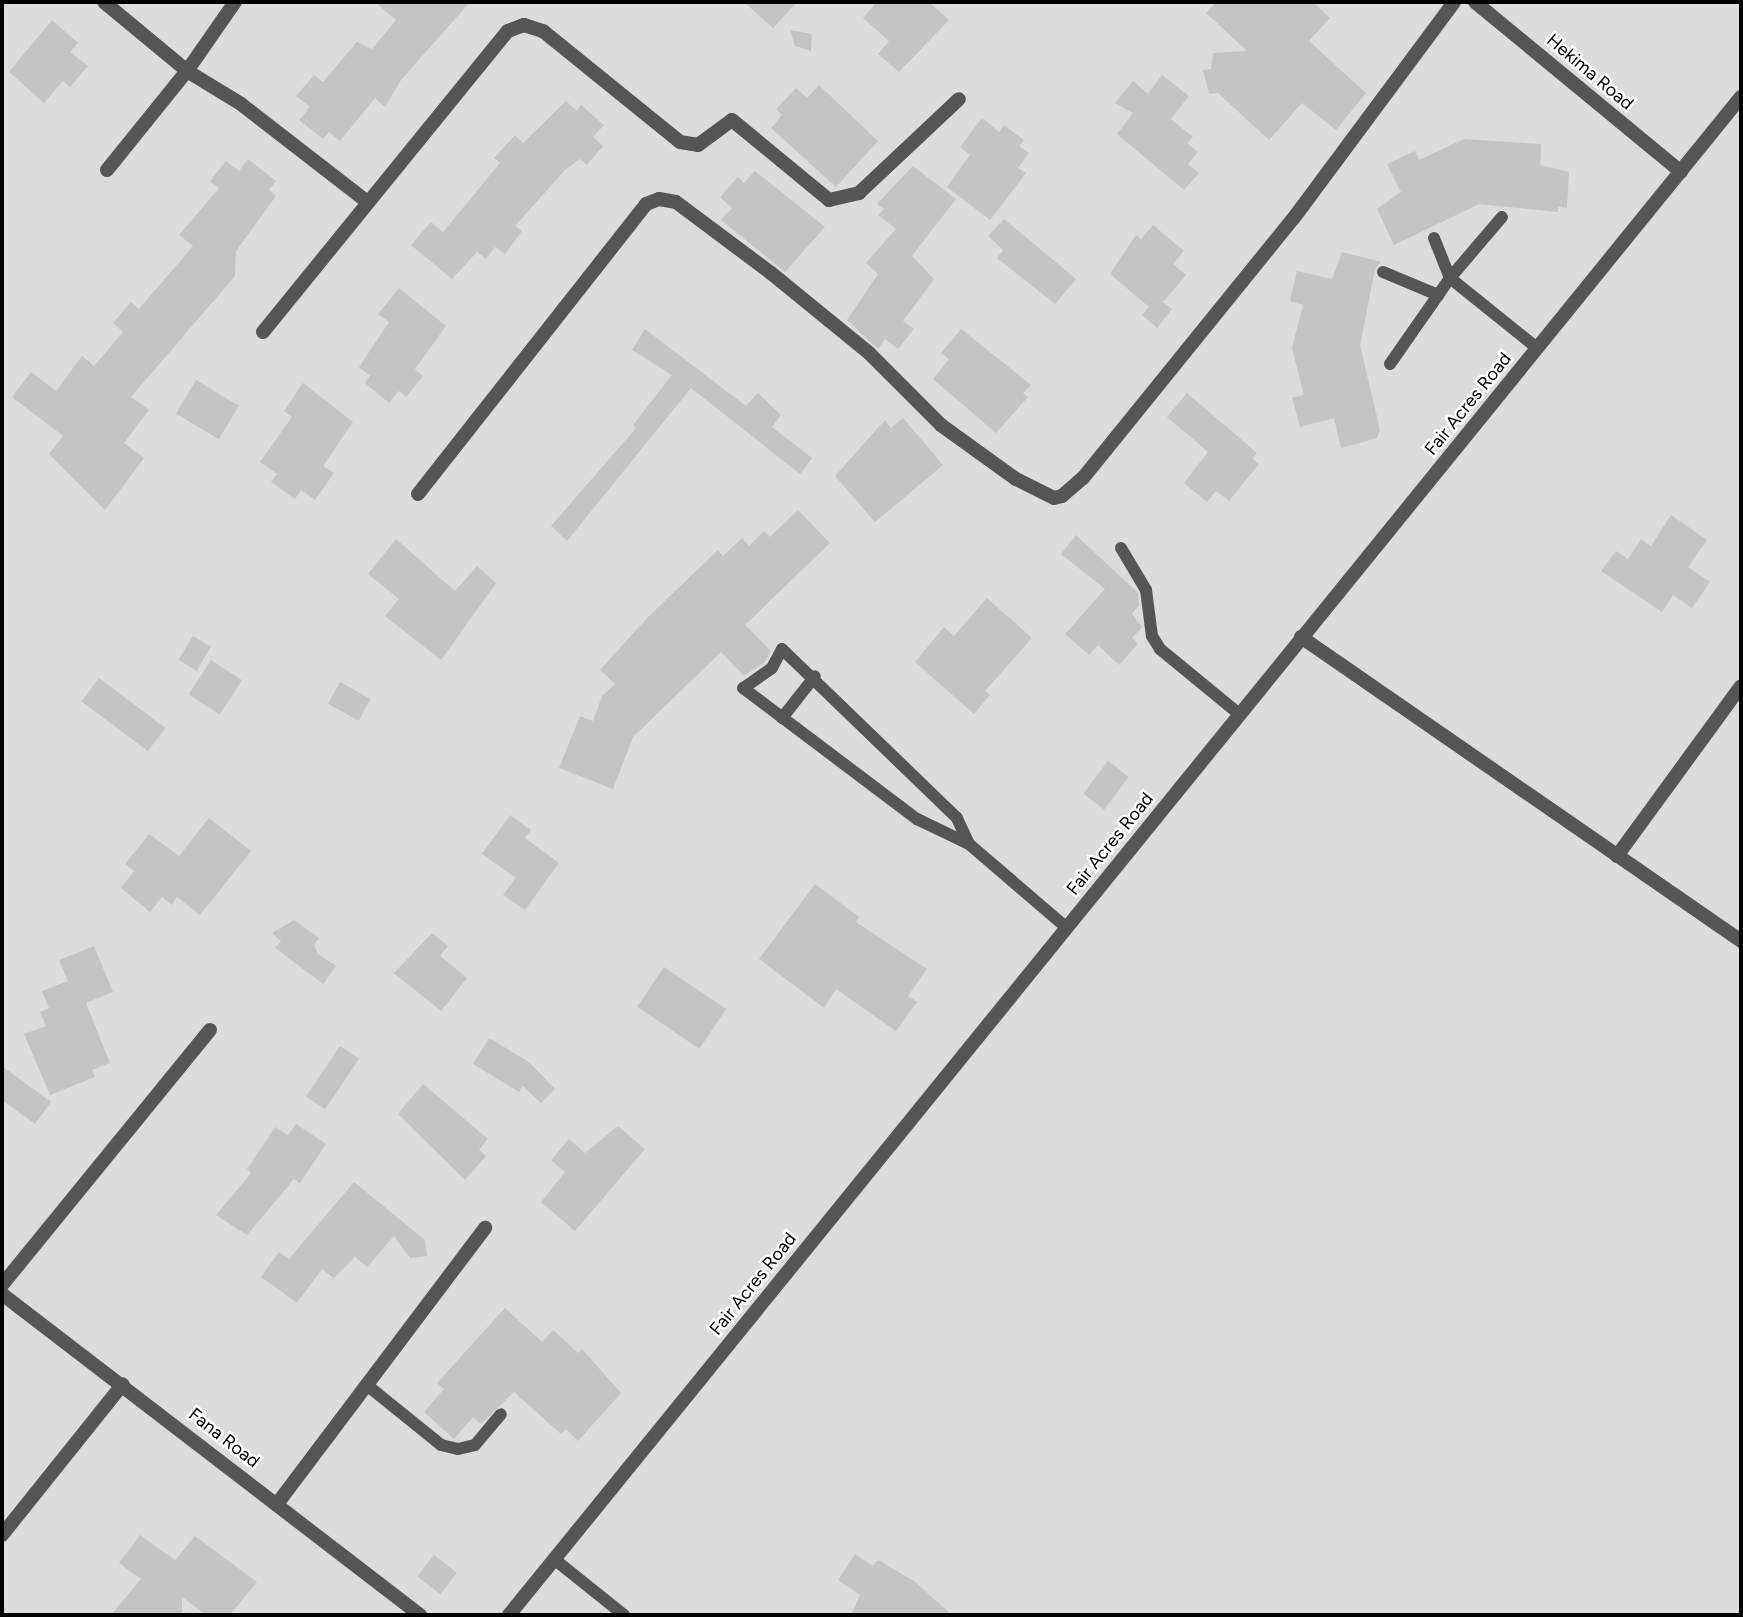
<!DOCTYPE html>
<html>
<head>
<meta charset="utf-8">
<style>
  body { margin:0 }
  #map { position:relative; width:1743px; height:1617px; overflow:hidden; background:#fff; font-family:Figtree,sans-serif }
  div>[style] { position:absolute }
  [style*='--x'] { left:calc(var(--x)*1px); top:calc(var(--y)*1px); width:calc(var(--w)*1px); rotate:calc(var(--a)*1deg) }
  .green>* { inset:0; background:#dcdcdc; transform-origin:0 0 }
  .building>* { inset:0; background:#c4c4c4; transform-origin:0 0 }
  .lane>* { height:12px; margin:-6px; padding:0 6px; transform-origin:6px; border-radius:6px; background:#555 }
  .street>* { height:14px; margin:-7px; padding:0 7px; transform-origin:7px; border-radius:7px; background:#555 }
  span { translate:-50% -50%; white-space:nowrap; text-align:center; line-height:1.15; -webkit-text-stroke:5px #fff; paint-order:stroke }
  .street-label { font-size:18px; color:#000 }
  .frame { position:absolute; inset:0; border:4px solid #000; pointer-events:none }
</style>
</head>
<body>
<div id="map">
  <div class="green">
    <i style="left:2px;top:2px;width:1739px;height:1613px"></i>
  </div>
  <div class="building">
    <i style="clip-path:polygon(375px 2px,470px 2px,401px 80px,385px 107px,375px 98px,340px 141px,329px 132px,323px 139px,299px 120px,310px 107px,296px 96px,314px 75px,323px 82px,357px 42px,372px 49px,396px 20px)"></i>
    <i style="clip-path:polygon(744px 2px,797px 2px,773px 28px)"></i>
    <i style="clip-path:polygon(877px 2px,929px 2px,949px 20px,899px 72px,878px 54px,889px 41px,863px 18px)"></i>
    <i style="clip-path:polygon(1216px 2px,1313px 2px,1330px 18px,1309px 41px,1366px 93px,1336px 130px,1302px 103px,1269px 140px,1218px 93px,1209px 94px,1203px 70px,1211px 69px,1213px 53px,1247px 51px,1206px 13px)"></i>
    <i style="clip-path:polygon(52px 20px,78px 43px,70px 52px,88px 66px,70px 87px,63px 81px,44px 103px,9px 72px)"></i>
    <i style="clip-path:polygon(790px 30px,812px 34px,811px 51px,795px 46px)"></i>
    <i style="clip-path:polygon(1162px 75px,1189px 96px,1171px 119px,1193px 137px,1187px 143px,1198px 152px,1188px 164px,1199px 173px,1184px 190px,1117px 134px,1133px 113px,1115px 103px,1133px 81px,1148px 94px)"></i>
    <i style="clip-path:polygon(819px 85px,878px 141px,836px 187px,771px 128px,782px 115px,776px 109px,796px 88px,807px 98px)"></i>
    <i style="clip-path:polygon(566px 101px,577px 111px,581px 105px,604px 125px,593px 137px,603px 146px,587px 165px,580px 159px,565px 170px,515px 226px,522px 231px,505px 254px,495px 247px,486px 259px,477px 252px,452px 279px,411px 245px,431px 222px,443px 232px,500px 163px,494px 158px,515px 135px,523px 143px)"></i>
    <i style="clip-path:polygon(982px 118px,999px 132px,1004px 125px,1024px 140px,1019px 146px,1029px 153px,1018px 168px,1026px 173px,990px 220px,947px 187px,970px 155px,960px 147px)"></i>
    <i style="clip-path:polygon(1464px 139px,1541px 144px,1540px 165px,1569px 172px,1567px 208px,1558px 207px,1558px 212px,1479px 204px,1394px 245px,1377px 209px,1401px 192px,1387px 164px,1415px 151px,1419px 160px)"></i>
    <i style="clip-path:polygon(248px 159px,276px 181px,269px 190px,276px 196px,236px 251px,235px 276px,131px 397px,149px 410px,124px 443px,144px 458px,105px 510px,49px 454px,63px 436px,12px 397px,31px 372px,56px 391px,82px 356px,94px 366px,123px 332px,113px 323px,131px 302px,139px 309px,193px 246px,179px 235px,219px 188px,210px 181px,226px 161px,239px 171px)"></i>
    <i style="clip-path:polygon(913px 166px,956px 199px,912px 256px,934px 279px,903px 321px,914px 329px,898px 349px,885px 339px,878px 349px,847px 320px,878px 274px,866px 263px,896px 229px,878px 215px,884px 209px,877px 204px)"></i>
    <i style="clip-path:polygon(755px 171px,825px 227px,785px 272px,721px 220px,732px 208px,720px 197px,738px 177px,744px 183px)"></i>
    <i style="clip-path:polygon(1004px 219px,1076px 279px,1055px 304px,997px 258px,1003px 250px,988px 236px)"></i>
    <i style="clip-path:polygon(1153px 225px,1184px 251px,1173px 264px,1186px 275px,1163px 302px,1172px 309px,1157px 328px,1142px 315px,1149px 307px,1110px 274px,1136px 235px,1141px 239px)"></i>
    <i style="clip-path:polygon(1342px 252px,1381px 262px,1375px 269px,1360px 345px,1380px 430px,1377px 438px,1341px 448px,1334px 418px,1300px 427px,1292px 398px,1304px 395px,1292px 348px,1303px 305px,1290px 301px,1297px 271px,1332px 279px)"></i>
    <i style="clip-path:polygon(399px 288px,446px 326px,415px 369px,423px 376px,406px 397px,399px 391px,389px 403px,365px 383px,370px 376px,359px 367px,389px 322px,378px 314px)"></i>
    <i style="clip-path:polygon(645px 329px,746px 406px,758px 393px,781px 415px,772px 427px,812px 458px,800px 474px,691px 388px,567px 541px,551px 526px,636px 428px,633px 425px,672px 375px,632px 350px)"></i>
    <i style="clip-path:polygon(961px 329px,1031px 385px,1023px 393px,1028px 397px,996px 433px,933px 379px,949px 359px,941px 353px)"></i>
    <i style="left:196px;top:380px;width:50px;height:39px;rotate:31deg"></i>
    <i style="clip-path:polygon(303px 383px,353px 422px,323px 466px,334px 473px,315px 500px,301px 490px,295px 499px,271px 482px,277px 474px,260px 462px,292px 417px,284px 411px)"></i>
    <i style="clip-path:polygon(1187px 393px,1257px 453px,1252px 458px,1259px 464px,1229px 501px,1216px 491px,1207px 502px,1184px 483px,1208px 452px,1167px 417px)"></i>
    <i style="clip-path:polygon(903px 418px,943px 465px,875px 522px,835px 476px,885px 420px,891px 428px)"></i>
    <i style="clip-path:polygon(798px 510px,830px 543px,745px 625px,771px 651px,765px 662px,744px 676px,721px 652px,633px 737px,613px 789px,559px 768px,580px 716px,593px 721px,602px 696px,615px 684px,600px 670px,648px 617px,718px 550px,723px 556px,742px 538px,749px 546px,764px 531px,770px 537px)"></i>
    <i style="clip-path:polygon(1671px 515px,1707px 540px,1688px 567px,1710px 582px,1692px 608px,1673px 595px,1662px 612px,1601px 571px,1616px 551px,1628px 559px,1641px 539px,1651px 546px)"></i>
    <i style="clip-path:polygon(1076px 535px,1138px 593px,1139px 605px,1132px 614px,1142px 627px,1132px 638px,1138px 644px,1119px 665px,1098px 645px,1089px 655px,1065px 634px,1105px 589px,1061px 554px)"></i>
    <i style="clip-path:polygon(396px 539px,455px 591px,477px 566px,496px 583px,441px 660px,385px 616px,399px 599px,368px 574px)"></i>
    <i style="clip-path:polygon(987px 598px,1032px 638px,985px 691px,990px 695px,974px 714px,915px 662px,944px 627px,954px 636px)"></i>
    <i style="left:193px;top:636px;width:21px;height:28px;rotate:31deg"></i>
    <i style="left:211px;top:660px;width:37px;height:41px;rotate:33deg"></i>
    <i style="left:99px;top:678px;width:83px;height:29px;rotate:37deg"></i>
    <i style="left:340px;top:682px;width:35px;height:25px;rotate:29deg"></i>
    <i style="left:1108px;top:761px;width:26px;height:41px;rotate:37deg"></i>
    <i style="clip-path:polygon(510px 815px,531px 830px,525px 838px,559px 863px,525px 910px,503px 895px,516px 878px,482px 854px)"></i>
    <i style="clip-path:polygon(209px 818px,251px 851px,200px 915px,177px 897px,172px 905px,162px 897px,150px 912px,121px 888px,134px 871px,125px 864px,149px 834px,179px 856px)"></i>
    <i style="clip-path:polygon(815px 884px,859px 917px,856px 922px,927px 969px,908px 996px,917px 1002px,896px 1031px,836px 989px,824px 1008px,759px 959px)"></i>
    <i style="clip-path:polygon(294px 920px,319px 938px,314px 945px,318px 954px,336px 966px,323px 984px,275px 948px,281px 941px,272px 933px)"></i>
    <i style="clip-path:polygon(432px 933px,448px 946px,440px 956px,467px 978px,441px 1011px,394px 973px)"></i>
    <i style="clip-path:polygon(94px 946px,113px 992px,86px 1003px,110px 1063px,92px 1070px,95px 1077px,50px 1095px,24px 1034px,46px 1026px,40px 1012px,49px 1008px,42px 991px,68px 981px,59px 960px)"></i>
    <i style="left:664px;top:967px;width:75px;height:48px;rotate:34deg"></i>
    <i style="clip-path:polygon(489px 1038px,529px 1062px,555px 1089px,541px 1103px,523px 1086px,519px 1092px,473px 1064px)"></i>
    <i style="left:340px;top:1046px;width:23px;height:61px;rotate:34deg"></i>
    <i style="clip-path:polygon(2px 1066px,51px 1102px,35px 1124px,2px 1100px)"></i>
    <i style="clip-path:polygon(423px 1084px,488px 1139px,479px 1150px,486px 1156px,465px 1180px,398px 1114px)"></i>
    <i style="clip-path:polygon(296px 1124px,326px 1144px,300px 1183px,294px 1179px,247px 1235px,216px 1215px,251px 1173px,247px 1169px,275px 1127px,288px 1135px)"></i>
    <i style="clip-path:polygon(618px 1126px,645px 1149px,575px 1231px,541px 1202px,565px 1172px,551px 1160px,569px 1139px,585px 1153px)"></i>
    <i style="clip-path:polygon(354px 1182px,425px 1240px,427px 1256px,410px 1258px,394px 1236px,367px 1267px,355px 1257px,334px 1278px,322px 1269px,297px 1303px,261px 1277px,279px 1252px,289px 1259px)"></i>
    <i style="clip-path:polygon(505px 1308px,542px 1342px,553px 1330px,578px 1353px,582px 1349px,621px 1393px,578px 1441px,566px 1429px,561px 1434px,514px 1392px,481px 1424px,473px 1417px,454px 1439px,424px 1412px,444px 1389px,437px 1383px)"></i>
    <i style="clip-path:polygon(140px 1535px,175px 1560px,195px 1536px,257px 1582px,230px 1615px,206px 1615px,182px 1597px,182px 1615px,111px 1615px,141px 1579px,119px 1563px)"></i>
    <i style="clip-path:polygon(855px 1554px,873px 1566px,878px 1560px,914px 1581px,952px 1615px,851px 1615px,860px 1595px,838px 1580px)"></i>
    <i style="left:434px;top:1555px;width:29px;height:27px;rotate:38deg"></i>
  </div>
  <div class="lane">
    <i style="--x:1434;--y:238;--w:43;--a:68.2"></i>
    <i style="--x:1450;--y:278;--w:112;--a:38.8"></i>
    <i style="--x:1383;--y:272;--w:60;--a:22.7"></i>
    <i style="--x:1390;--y:364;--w:105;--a:-55.1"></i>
    <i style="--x:1450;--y:278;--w:80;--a:-49.6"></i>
    <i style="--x:1121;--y:548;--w:49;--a:59.2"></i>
    <i style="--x:1146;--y:590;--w:46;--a:82.6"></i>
    <i style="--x:1152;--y:636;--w:15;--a:58"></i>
    <i style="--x:1160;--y:649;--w:102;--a:39.4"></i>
    <i style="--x:782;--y:718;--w:53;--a:-51.8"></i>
    <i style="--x:969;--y:844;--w:29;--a:-115"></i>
    <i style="--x:957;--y:818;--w:243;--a:-136"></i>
    <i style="--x:782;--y:649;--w:21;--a:118"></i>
    <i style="--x:772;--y:668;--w:35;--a:145"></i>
    <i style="--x:743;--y:688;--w:218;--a:37"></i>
    <i style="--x:917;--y:819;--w:58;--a:25.7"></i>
    <i style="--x:969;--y:844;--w:129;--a:40.6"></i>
    <i style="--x:368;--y:1386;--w:94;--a:38.9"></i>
    <i style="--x:441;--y:1445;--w:17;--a:13"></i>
    <i style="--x:458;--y:1449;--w:17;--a:-13"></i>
    <i style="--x:475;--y:1445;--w:40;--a:-50"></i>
    <i style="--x:554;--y:1559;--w:90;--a:38.7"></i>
  </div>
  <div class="street">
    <i style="--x:104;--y:2;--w:108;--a:39.7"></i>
    <i style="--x:187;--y:71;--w:84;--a:-55.2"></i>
    <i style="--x:1475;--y:2;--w:267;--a:39.5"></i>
    <i style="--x:107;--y:170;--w:127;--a:-51.1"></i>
    <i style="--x:187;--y:71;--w:63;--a:31.4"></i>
    <i style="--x:241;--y:104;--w:158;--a:37.8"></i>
    <i style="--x:263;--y:332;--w:388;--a:-50.9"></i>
    <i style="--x:508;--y:31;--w:17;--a:-21"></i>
    <i style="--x:524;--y:25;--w:20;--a:18"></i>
    <i style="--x:543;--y:31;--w:176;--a:39"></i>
    <i style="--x:680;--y:142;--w:18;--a:9"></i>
    <i style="--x:698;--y:145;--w:42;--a:-36.3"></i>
    <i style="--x:732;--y:120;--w:126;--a:39.5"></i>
    <i style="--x:829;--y:200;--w:31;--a:-13"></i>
    <i style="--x:859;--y:193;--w:137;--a:-43.2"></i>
    <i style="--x:418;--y:494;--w:369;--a:-51.8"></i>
    <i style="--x:646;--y:204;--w:14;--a:-21"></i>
    <i style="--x:659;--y:199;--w:17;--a:10"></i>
    <i style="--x:676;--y:202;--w:119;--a:36.8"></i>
    <i style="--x:771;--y:273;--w:127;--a:39.2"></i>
    <i style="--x:869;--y:353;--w:102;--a:45"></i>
    <i style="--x:941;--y:425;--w:92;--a:35.8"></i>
    <i style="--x:1016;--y:479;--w:42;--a:26.6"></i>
    <i style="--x:1054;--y:498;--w:8;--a:-14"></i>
    <i style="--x:1062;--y:496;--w:28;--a:-41"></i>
    <i style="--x:1083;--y:478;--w:333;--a:-51"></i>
    <i style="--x:1293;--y:219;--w:270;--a:-53.4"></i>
    <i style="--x:1301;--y:637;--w:535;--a:34.64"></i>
    <i style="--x:1617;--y:856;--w:210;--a:-53.9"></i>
    <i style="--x:2;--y:1285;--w:329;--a:-50.8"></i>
    <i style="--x:2;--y:1294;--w:527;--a:37.52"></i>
    <i style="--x:277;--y:1504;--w:346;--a:-53"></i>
    <i style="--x:2;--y:1535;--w:193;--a:-51.3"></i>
    <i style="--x:509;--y:1615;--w:1955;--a:-50.94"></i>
  </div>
  <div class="street-label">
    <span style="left:1590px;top:72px;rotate:40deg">Hekima Road</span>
    <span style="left:1468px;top:404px;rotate:-51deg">Fair Acres Road</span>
    <span style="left:1110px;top:844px;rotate:-51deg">Fair Acres Road</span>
    <span style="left:753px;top:1284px;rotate:-51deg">Fair Acres Road</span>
    <span style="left:224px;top:1438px;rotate:38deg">Fana Road</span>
  </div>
  <div class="frame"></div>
</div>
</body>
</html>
